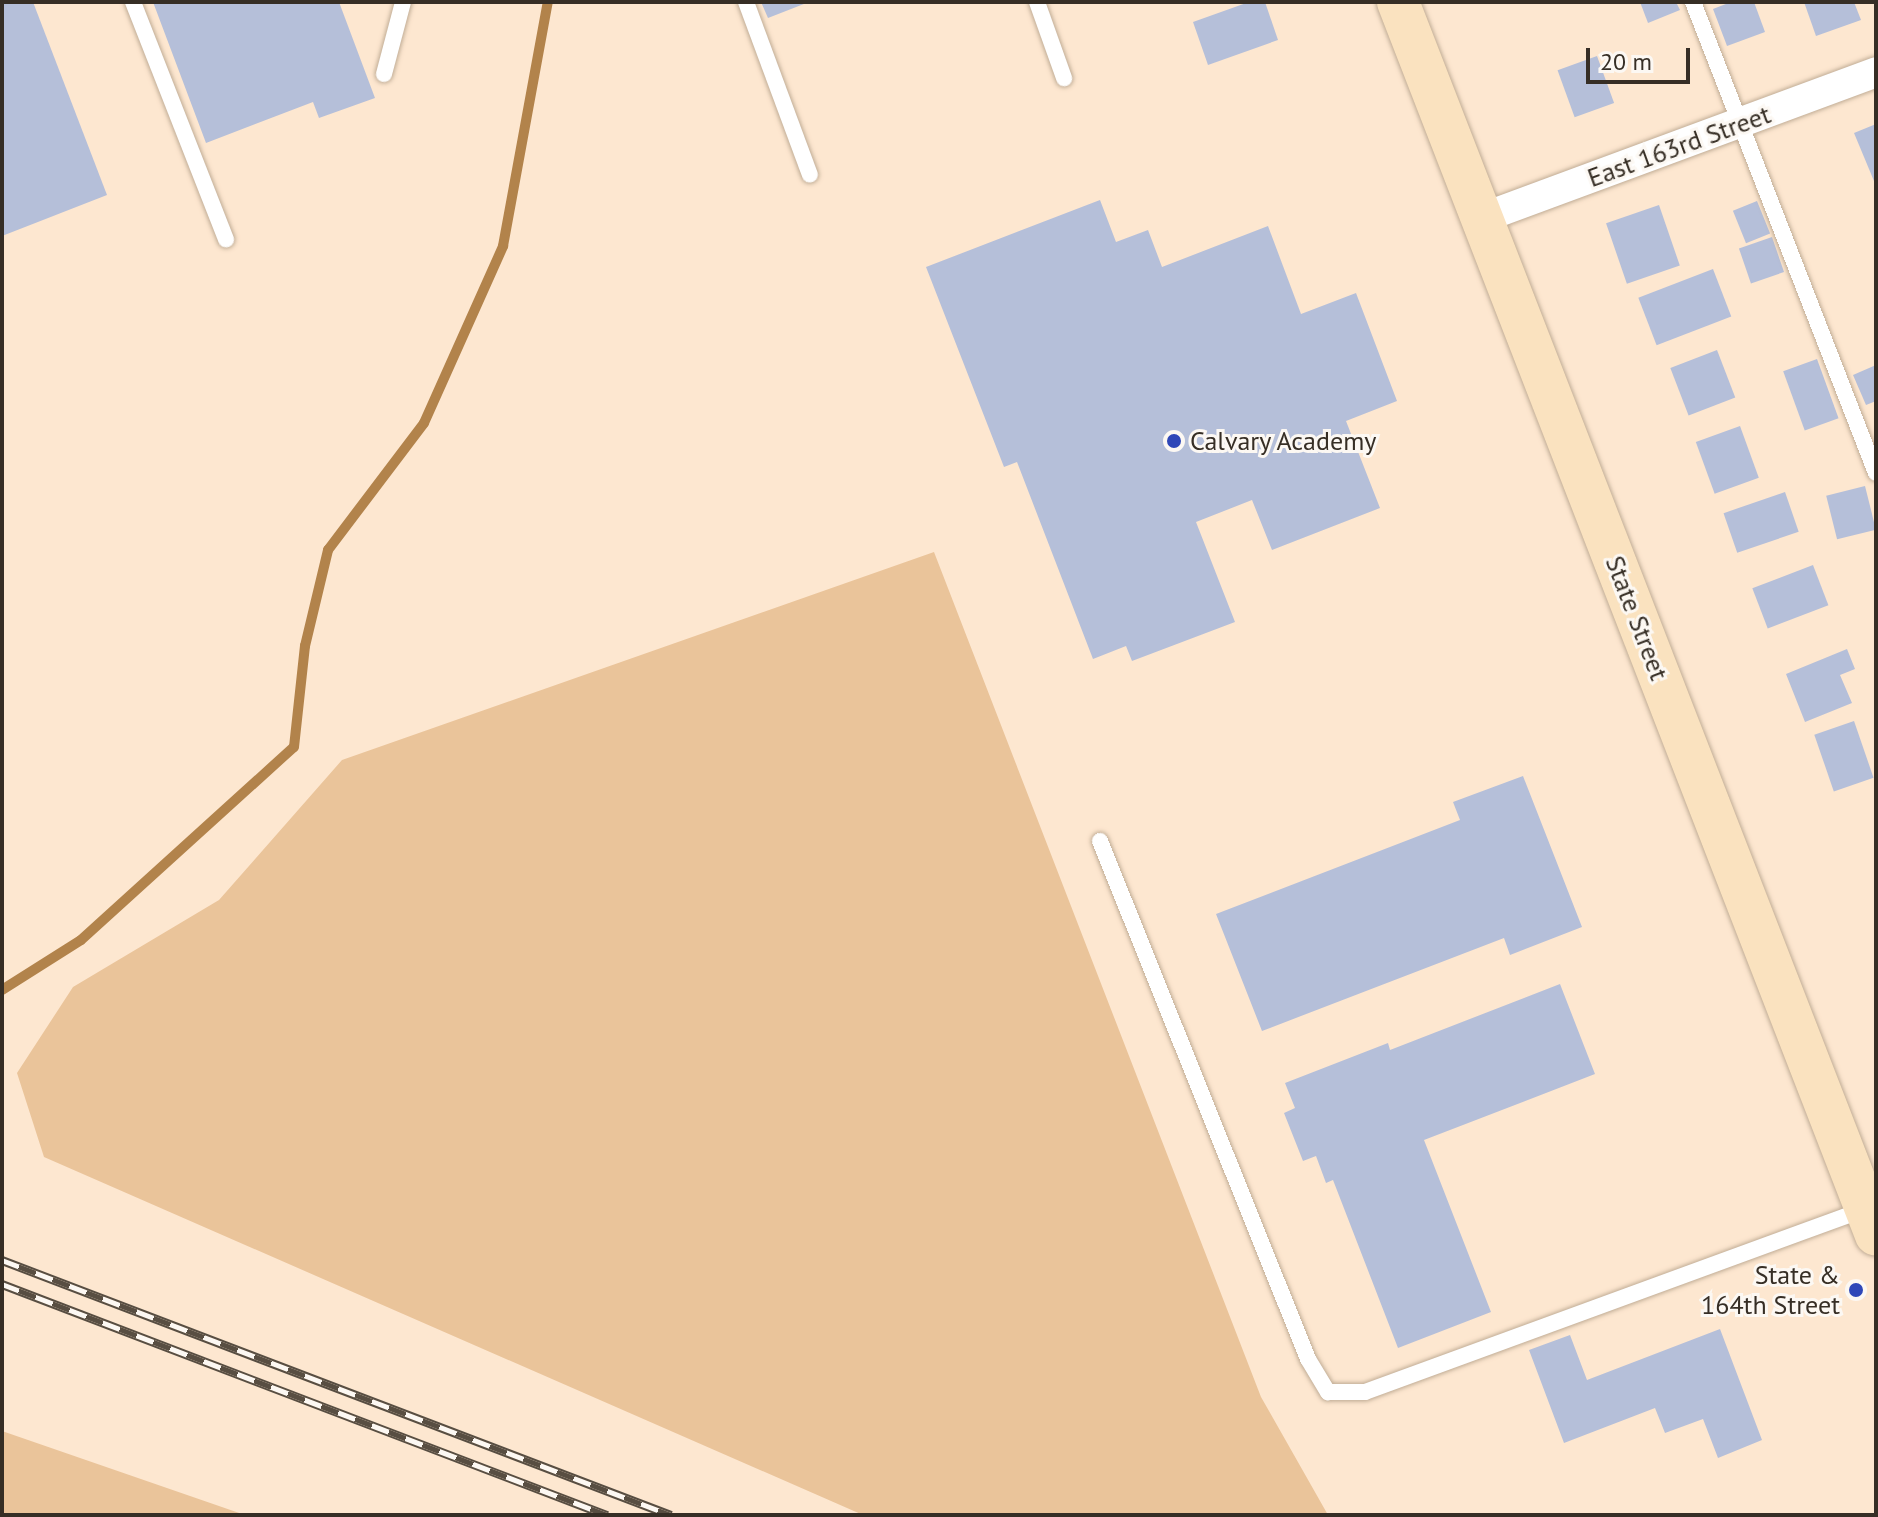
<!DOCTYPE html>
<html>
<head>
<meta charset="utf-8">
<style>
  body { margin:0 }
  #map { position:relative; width:1878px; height:1517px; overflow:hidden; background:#fde7d0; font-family:"PT Sans",sans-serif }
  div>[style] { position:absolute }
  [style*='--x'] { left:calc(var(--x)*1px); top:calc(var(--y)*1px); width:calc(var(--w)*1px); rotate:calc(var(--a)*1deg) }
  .green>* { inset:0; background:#eac49a }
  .stream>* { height:10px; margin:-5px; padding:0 5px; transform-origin:5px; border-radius:5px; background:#b2834b }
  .building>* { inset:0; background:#b5bfd9; transform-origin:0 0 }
  .roads { filter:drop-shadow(0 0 2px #c1ad96) drop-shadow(0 0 2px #c1ad96) }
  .lane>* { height:16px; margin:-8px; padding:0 8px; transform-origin:8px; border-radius:8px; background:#fff }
  .street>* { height:30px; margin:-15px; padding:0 15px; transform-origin:15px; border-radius:15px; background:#fff }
  .secondary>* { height:42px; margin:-21px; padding:0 21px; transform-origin:21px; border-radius:21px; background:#fae2bf }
  .rail>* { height:9px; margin-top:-4.5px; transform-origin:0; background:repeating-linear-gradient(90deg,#fcf8f3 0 18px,#584e42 0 36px); box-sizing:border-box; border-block:2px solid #584e42 }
  .dots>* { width:22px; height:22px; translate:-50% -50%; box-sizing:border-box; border:4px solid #fcf8f3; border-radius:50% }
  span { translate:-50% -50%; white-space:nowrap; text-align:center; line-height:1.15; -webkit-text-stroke:6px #fcf8f3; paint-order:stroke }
  .street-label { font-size:26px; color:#362e25 }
  .poi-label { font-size:26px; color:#362e25 }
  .left { translate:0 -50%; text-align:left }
  .right { translate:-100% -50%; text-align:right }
  .frame { position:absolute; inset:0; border:4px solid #362e25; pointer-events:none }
  .scale { position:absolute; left:1586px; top:48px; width:104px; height:36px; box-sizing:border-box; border:4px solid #362e25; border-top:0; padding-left:10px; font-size:24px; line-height:28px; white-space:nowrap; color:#362e25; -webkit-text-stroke:6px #fcf8f3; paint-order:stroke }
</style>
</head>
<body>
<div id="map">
  <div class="green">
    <i style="clip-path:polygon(934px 552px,1261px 1397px,1328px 1515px,863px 1515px,44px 1157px,17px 1073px,73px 987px,219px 900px,342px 760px)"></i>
    <i style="clip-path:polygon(2px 1431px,245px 1515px,2px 1515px)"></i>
  </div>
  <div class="stream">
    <i style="--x:2;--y:990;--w:93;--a:-32.3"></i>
    <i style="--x:81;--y:940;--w:287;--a:-42.2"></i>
    <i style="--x:294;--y:747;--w:102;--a:-83.8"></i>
    <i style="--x:305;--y:646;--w:99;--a:-76.5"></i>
    <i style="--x:328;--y:550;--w:159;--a:-52.9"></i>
    <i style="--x:424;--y:423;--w:194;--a:-65.9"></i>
    <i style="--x:503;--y:246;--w:248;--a:-79.6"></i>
  </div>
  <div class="building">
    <i style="clip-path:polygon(2px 2px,33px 2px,107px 195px,2px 236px)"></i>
    <i style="clip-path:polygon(153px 2px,339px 2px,375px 98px,319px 118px,313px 102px,206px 143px)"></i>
    <i style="clip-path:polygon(761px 2px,809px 2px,768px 18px)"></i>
    <i style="clip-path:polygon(1249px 2px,1265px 2px,1278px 40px,1208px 65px,1193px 22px)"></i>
    <i style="clip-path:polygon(1640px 2px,1676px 2px,1680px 10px,1648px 23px)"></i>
    <i style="clip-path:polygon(1731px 2px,1754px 2px,1765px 32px,1727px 46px,1713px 9px)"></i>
    <i style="clip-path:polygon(1804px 2px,1854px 2px,1861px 20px,1816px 36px)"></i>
    <i style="left:1597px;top:56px;width:50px;height:42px;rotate:70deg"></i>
    <i style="clip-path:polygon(1876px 124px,1876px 180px,1874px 181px,1854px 133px)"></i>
    <i style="clip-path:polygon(1100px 200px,1116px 242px,1148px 230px,1162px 267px,1268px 226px,1301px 314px,1356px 293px,1397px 401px,1346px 421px,1380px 508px,1272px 550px,1252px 500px,1196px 522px,1235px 622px,1132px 661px,1126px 646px,1093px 659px,1017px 462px,1004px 467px,926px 267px)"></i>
    <i style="left:1757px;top:201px;width:35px;height:26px;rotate:68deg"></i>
    <i style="left:1659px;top:205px;width:64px;height:56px;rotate:71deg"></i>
    <i style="left:1772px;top:237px;width:37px;height:35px;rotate:71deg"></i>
    <i style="left:1713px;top:269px;width:51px;height:80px;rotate:69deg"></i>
    <i style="left:1717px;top:350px;width:51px;height:50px;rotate:69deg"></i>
    <i style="left:1817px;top:359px;width:63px;height:36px;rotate:70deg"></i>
    <i style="clip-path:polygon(1876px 365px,1876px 401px,1866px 405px,1853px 375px)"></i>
    <i style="left:1740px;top:426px;width:55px;height:47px;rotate:70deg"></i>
    <i style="left:1865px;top:486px;width:45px;height:40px;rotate:76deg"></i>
    <i style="left:1785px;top:492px;width:42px;height:65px;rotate:71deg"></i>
    <i style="left:1813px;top:565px;width:43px;height:65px;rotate:69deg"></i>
    <i style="clip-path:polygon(1847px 649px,1855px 669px,1840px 675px,1852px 703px,1805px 722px,1786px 674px)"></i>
    <i style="left:1854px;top:721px;width:60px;height:42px;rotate:71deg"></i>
    <i style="clip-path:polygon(1523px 776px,1582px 927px,1510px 955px,1504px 938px,1262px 1031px,1216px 914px,1460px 820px,1453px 802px)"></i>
    <i style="clip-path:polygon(1560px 984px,1595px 1074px,1424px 1140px,1491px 1312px,1398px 1348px,1333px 1180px,1326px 1183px,1316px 1156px,1303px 1161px,1284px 1113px,1295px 1108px,1285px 1083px,1388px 1043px,1390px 1050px)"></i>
    <i style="clip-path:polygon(1720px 1329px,1762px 1440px,1718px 1458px,1703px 1419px,1665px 1433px,1655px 1408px,1564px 1443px,1529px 1350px,1570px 1335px,1587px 1380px)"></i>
  </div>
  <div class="roads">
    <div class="lane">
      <i style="--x:133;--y:2;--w:255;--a:68.6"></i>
      <i style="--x:746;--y:2;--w:184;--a:69.7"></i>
      <i style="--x:1037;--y:2;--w:81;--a:70.4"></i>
      <i style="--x:1693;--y:2;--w:505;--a:68.77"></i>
      <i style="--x:384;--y:74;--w:74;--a:-75.2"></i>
      <i style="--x:1100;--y:841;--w:558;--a:68.12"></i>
      <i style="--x:1308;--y:1359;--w:39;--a:59"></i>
      <i style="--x:1328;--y:1392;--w:37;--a:0"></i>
      <i style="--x:1365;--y:1392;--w:532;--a:-20.1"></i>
    </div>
    <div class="street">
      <i style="--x:1482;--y:218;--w:420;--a:-20.3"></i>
    </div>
    <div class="secondary">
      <i style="--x:1398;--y:2;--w:1322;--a:68.81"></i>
    </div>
  </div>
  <div class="rail">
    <i style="--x:2;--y:1260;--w:716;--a:20.87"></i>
    <i style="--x:2;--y:1284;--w:648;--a:20.9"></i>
  </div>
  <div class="dots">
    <i style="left:1174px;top:441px;background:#2f47b8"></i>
    <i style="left:1856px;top:1290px;background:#2f47b8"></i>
  </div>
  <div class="street-label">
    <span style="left:1679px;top:146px;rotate:-20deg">East 163rd Street</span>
    <span style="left:1637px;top:618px;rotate:69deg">State Street</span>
  </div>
  <div class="poi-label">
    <span class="left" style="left:1190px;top:441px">Calvary Academy</span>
    <span class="right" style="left:1840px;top:1290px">State &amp;<br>164th Street</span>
  </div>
  <div class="frame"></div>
  <div class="scale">20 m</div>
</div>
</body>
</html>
